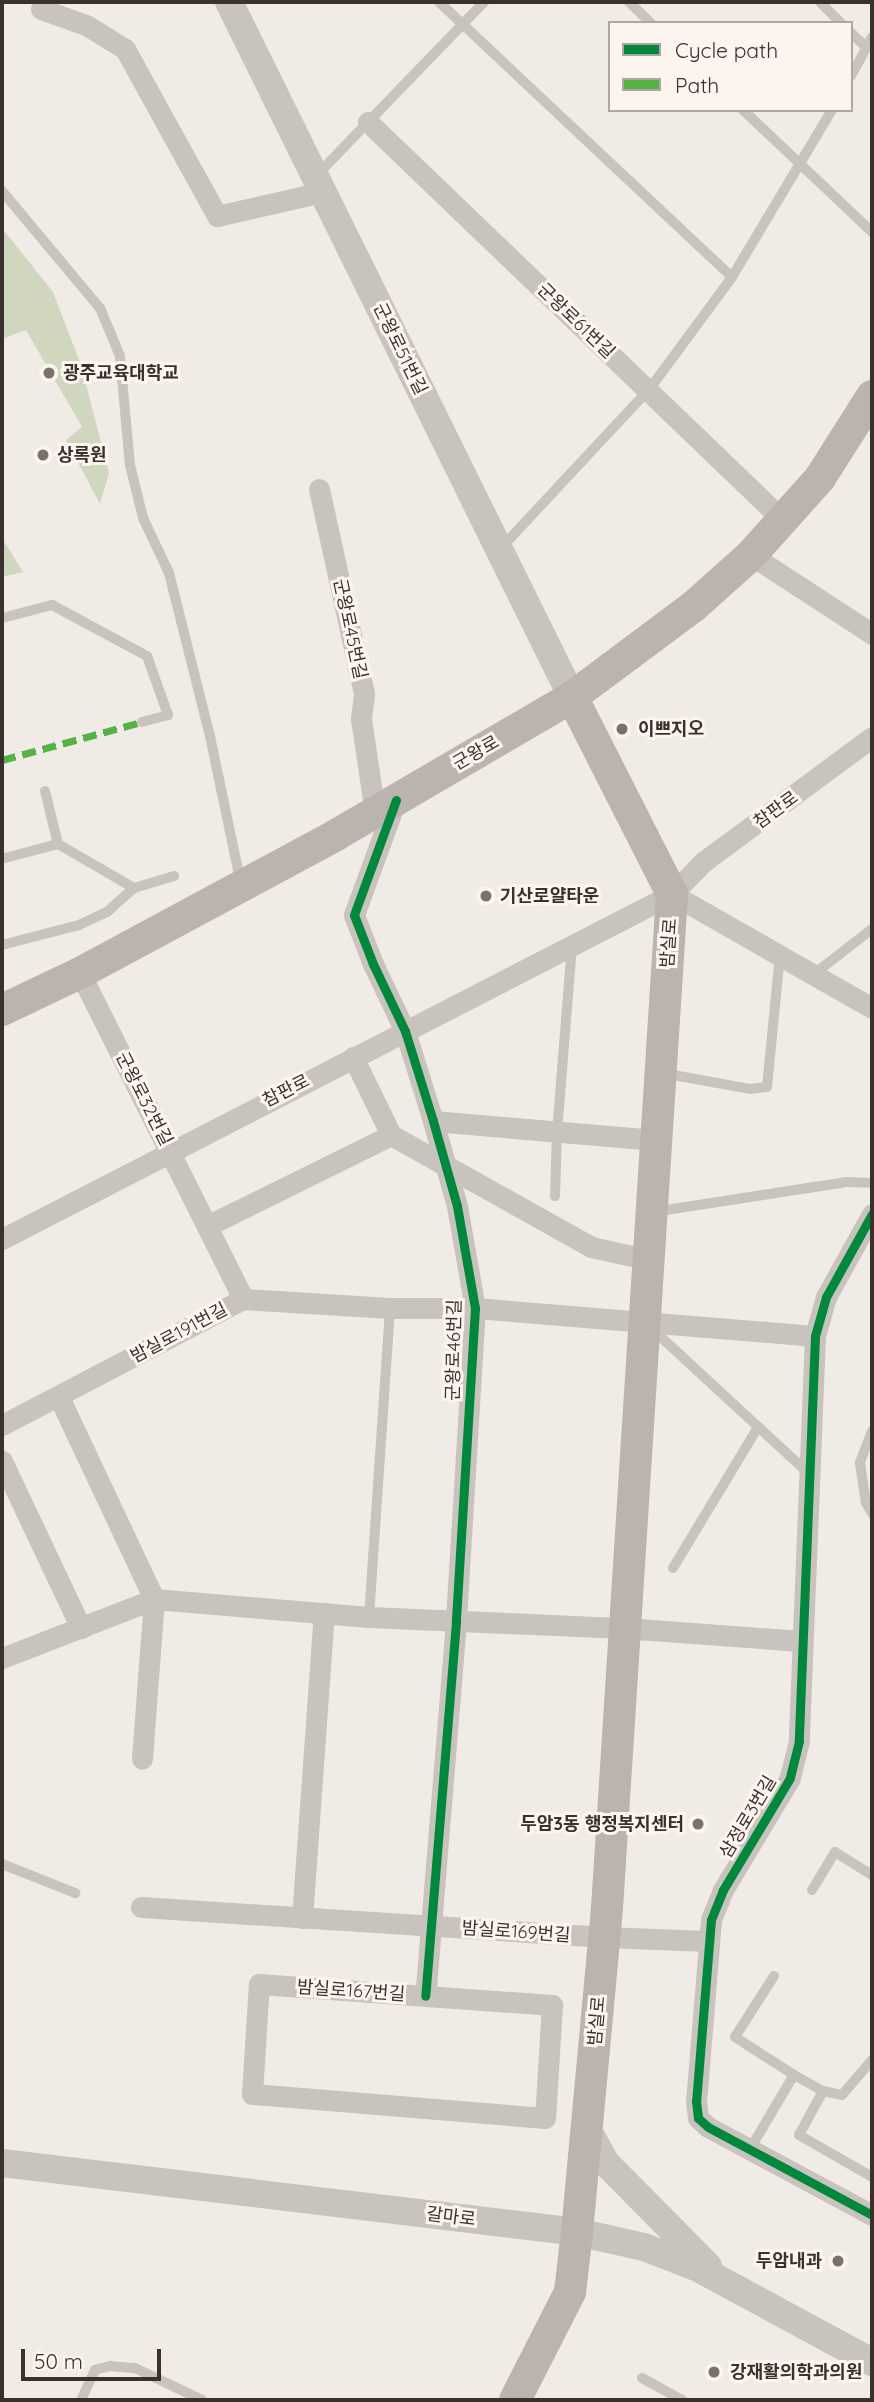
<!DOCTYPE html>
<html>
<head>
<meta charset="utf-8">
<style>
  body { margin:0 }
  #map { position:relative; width:874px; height:2402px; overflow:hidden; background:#f0ebe5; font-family:Quicksand,"Noto Sans KR",sans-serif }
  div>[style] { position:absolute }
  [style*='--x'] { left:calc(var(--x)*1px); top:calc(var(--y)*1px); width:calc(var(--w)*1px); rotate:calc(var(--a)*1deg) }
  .green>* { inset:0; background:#d1d6bf }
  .service>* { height:10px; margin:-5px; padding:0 5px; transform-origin:5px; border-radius:5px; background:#c9c3be }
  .minor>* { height:21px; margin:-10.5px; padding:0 10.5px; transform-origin:10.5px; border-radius:10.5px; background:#c9c3be }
  .tertiary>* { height:28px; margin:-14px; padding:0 14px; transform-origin:14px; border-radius:14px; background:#c9c3be }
  .secondary>* { height:32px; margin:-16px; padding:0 16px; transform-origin:16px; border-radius:16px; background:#bab3ae }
  .quiet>* { height:7px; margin-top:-3.5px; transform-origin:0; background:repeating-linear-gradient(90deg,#57b246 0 14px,transparent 0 21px) }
  .cycleway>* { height:9px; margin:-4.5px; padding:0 4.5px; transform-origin:4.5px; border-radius:4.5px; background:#00873e }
  .dots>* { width:19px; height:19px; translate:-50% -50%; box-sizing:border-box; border:4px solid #fbf5ee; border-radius:50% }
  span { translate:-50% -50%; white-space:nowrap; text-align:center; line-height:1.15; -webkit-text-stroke:6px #fbf5ee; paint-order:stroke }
  .street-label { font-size:18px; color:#3b302b }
  .poi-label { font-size:18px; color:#3b302b; font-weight:700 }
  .left { translate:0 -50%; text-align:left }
  .right { translate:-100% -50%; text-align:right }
  .frame { position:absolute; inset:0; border:4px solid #3b302b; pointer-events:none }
  .legend { position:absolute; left:608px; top:21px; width:245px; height:91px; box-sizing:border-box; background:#fbf5ee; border:2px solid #aea6a0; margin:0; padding:9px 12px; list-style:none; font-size:21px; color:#3b302b }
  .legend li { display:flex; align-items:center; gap:14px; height:35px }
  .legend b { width:35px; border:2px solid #aea6a0 }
  .scale { position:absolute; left:21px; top:2349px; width:140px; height:32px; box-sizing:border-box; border:4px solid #3b302b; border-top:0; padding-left:9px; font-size:21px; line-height:24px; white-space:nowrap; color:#3b302b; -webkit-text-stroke:5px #fbf5ee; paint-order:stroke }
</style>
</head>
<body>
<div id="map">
  <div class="green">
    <i style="clip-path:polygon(2px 228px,53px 292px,81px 365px,109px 473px,100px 504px,66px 440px,82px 427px,26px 330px,2px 339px)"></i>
    <i style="clip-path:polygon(2px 538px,23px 572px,2px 577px)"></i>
  </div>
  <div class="service">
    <i style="--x:439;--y:2;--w:402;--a:43.2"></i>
    <i style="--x:629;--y:2;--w:30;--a:44"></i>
    <i style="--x:820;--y:2;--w:30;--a:45"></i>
    <i style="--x:851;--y:33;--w:22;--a:43"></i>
    <i style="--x:851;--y:76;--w:44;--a:-61.7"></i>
    <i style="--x:743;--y:110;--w:178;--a:43.4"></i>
    <i style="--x:316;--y:176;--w:242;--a:-46"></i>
    <i style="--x:2;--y:191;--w:153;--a:50.1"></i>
    <i style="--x:100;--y:308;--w:52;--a:67.4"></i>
    <i style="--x:120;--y:356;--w:109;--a:84.8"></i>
    <i style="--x:130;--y:465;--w:55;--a:76.2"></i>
    <i style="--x:143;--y:518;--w:61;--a:64.7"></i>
    <i style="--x:169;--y:573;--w:168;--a:75.9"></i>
    <i style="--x:210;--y:736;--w:151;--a:78.2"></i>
    <i style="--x:502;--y:547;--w:219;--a:-47"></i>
    <i style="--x:651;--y:387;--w:137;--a:-53.6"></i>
    <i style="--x:732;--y:277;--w:195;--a:-59.1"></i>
    <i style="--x:2;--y:618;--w:52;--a:-14.6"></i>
    <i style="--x:52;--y:605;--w:108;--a:28.2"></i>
    <i style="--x:147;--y:656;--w:63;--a:70.4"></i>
    <i style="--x:168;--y:715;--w:27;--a:165"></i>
    <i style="--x:45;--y:791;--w:55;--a:76.2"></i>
    <i style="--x:58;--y:844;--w:88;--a:30.1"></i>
    <i style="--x:5;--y:858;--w:55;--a:-14.8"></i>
    <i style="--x:2;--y:945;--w:80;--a:-14.6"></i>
    <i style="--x:79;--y:925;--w:31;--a:-25"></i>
    <i style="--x:107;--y:912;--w:36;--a:-42"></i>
    <i style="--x:134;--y:888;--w:42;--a:-16.7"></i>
    <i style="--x:814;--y:974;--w:73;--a:-37.8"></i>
    <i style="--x:662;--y:1073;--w:89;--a:10.3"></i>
    <i style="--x:750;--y:1089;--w:17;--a:-7"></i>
    <i style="--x:767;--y:1087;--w:133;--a:-84.4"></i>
    <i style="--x:555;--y:1196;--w:64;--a:-88.2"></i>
    <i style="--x:557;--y:1132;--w:187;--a:-85.4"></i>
    <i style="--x:653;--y:1212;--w:196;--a:-8.8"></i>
    <i style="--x:847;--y:1182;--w:25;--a:2"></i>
    <i style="--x:650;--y:1327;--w:215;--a:42.7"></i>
    <i style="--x:872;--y:1431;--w:34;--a:111"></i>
    <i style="--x:860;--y:1463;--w:40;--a:81.5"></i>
    <i style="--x:866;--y:1503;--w:12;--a:59"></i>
    <i style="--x:673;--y:1568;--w:165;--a:-58.9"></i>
    <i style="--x:369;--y:1617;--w:310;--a:-86.1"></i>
    <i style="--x:2;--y:1864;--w:79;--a:21.7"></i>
    <i style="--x:812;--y:1890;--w:44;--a:-58.8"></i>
    <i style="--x:835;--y:1852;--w:44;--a:31.9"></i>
    <i style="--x:774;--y:1976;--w:72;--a:122.6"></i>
    <i style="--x:735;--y:2037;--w:70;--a:32.8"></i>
    <i style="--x:823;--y:2091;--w:50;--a:118.6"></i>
    <i style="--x:799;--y:2135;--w:84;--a:29.9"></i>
    <i style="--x:750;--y:2149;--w:86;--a:-59.3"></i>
    <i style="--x:794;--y:2075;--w:33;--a:29"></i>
    <i style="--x:823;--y:2091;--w:19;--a:12"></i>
    <i style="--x:842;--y:2095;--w:46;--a:-49.4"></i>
    <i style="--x:642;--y:2378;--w:46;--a:28.8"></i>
    <i style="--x:81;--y:2400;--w:33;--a:-65"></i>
    <i style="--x:95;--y:2370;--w:16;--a:-15"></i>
    <i style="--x:110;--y:2366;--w:25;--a:5"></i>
    <i style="--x:135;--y:2368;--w:74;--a:25.5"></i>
  </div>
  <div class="minor">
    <i style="--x:41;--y:9;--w:48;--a:19.6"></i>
    <i style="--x:86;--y:25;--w:46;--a:31.6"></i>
    <i style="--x:125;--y:49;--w:191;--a:61.1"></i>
    <i style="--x:217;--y:216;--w:109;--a:-12.8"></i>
    <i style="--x:368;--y:122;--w:576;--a:43.81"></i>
    <i style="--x:319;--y:489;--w:210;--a:77.6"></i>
    <i style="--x:364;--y:694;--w:25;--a:97"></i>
    <i style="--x:361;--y:719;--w:95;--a:81.5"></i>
    <i style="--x:751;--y:555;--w:145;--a:33.1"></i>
    <i style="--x:396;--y:800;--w:122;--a:110.1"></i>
    <i style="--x:354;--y:915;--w:53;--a:68.8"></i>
    <i style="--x:373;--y:964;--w:74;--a:64.5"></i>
    <i style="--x:405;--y:1031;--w:94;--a:72.7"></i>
    <i style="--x:433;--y:1121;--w:88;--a:74.2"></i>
    <i style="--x:457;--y:1206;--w:104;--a:80"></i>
    <i style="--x:475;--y:1308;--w:315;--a:93.5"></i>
    <i style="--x:456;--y:1622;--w:375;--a:94.7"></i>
    <i style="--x:672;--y:894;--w:230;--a:29.7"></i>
    <i style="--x:80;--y:973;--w:364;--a:63.4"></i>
    <i style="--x:353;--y:1057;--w:87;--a:64"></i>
    <i style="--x:391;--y:1135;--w:229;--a:29.2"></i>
    <i style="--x:591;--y:1247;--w:56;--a:12.3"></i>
    <i style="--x:433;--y:1121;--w:223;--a:4.9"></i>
    <i style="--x:872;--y:1214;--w:95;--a:119"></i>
    <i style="--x:826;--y:1297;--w:41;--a:105.8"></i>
    <i style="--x:815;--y:1336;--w:405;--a:92.3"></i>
    <i style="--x:799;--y:1741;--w:38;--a:104"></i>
    <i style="--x:790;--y:1778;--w:131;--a:120.9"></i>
    <i style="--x:723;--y:1890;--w:32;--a:112"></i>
    <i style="--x:711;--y:1920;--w:182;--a:94.7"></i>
    <i style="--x:696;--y:2101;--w:17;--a:83"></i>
    <i style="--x:698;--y:2118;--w:13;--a:42"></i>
    <i style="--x:708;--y:2127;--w:186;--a:28.2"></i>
    <i style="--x:207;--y:1226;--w:205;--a:-26.3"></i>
    <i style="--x:2;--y:1239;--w:754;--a:-27.25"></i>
    <i style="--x:672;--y:894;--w:45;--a:-45.9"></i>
    <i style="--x:703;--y:862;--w:210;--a:-36.5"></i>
    <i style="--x:59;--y:1397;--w:223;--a:64.8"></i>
    <i style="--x:154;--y:1599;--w:160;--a:94.3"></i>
    <i style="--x:2;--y:1425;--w:272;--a:-27.6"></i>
    <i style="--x:243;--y:1299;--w:147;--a:3.5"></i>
    <i style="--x:390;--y:1308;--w:85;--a:0"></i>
    <i style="--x:475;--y:1308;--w:341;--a:4.7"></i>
    <i style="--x:2;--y:1461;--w:185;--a:64.7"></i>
    <i style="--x:2;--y:1658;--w:163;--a:-21.2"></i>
    <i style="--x:154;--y:1599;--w:216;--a:4.8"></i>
    <i style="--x:369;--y:1617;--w:255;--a:2.5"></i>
    <i style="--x:624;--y:1628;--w:177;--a:4.2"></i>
    <i style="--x:141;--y:1907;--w:465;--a:3.7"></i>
    <i style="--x:605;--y:1937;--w:102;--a:2.2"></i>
    <i style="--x:302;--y:1918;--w:306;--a:-85.9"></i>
    <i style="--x:259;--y:1984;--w:294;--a:4.1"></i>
    <i style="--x:552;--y:2005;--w:113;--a:93.5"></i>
    <i style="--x:545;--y:2118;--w:294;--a:-175.3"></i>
    <i style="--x:252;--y:2094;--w:110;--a:-86.4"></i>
  </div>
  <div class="tertiary">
    <i style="--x:229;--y:2;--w:775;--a:63.73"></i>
    <i style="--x:587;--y:2129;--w:39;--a:61"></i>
    <i style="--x:606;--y:2163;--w:145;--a:45.3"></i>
    <i style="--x:2;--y:2163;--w:579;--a:6.84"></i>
    <i style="--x:577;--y:2232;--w:69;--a:12.6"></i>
    <i style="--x:644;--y:2247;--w:58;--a:21.3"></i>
    <i style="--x:698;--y:2268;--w:198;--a:28.4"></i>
  </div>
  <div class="secondary">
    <i style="--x:2;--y:1010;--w:86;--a:-25.4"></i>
    <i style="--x:80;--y:973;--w:291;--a:-28.3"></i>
    <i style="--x:336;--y:835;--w:273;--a:-30.3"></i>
    <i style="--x:572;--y:697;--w:152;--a:-36.7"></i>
    <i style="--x:694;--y:606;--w:76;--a:-41.8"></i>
    <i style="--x:751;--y:555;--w:103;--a:-48.1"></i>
    <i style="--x:820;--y:478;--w:97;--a:-57.6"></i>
    <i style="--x:515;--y:2400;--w:121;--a:-63"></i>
    <i style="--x:570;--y:2292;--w:60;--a:-83.3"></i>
    <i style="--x:577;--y:2232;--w:325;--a:-84.7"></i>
    <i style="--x:607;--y:1908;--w:1016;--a:-86.33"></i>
    <i style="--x:672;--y:894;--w:221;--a:-116.9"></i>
  </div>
  <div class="quiet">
    <i style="--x:2;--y:760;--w:145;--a:-15.2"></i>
  </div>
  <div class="cycleway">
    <i style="--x:396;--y:800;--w:122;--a:110.1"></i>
    <i style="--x:354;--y:915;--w:53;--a:68.8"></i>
    <i style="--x:373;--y:964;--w:74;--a:64.5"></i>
    <i style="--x:405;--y:1031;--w:94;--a:72.7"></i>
    <i style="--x:433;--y:1121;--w:88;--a:74.2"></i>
    <i style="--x:457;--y:1206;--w:104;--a:80"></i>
    <i style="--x:475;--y:1308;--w:315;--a:93.5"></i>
    <i style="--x:456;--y:1622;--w:375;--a:94.7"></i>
    <i style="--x:872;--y:1214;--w:95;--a:119"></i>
    <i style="--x:826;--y:1297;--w:41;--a:105.8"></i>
    <i style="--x:815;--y:1336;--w:405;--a:92.3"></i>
    <i style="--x:799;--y:1741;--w:38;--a:104"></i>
    <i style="--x:790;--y:1778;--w:131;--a:120.9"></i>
    <i style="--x:723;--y:1890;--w:32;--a:112"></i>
    <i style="--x:711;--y:1920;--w:182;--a:94.7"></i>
    <i style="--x:696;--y:2101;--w:17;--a:83"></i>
    <i style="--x:698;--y:2118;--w:13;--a:42"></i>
    <i style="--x:708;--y:2127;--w:186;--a:28.2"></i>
  </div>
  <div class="dots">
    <i style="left:49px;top:373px;background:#7a716c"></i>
    <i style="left:43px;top:455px;background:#7a716c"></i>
    <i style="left:622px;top:729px;background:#7a716c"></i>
    <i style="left:486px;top:896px;background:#7a716c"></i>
    <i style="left:698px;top:1824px;background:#7a716c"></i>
    <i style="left:838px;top:2261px;background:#7a716c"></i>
    <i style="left:714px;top:2372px;background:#7a716c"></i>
  </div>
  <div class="street-label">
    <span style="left:576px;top:321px;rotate:44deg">군왕로61번길</span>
    <span style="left:400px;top:349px;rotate:64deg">군왕로51번길</span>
    <span style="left:350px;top:629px;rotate:78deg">군왕로45번길</span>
    <span style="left:476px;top:753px;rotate:-30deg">군왕로</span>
    <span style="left:776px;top:810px;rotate:-36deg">참판로</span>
    <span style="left:669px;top:943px;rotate:-86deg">밤실로</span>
    <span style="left:286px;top:1091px;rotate:-27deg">참판로</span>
    <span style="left:144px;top:1099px;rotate:63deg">군왕로32번길</span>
    <span style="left:179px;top:1333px;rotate:-28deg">밤실로191번길</span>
    <span style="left:454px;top:1350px;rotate:-89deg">군왕로46번길</span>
    <span style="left:748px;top:1817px;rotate:-59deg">삼정로3번길</span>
    <span style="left:516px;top:1932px;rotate:4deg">밤실로169번길</span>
    <span style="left:351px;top:1991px;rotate:4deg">밤실로167번길</span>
    <span style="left:597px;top:2021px;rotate:-85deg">밤실로</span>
    <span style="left:451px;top:2217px;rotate:7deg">갈마로</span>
  </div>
  <div class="poi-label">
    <span class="left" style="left:63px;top:373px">광주교육대학교</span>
    <span class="left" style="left:57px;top:455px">상록원</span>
    <span class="left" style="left:638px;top:729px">이쁘지오</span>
    <span class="left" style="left:500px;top:896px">기산로얄타운</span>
    <span class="right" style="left:684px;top:1824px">두암3동 행정복지센터</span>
    <span class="right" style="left:822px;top:2261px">두암내과</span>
    <span class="left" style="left:730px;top:2372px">강재활의학과의원</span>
  </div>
  <div class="frame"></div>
  <ul class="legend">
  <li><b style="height:9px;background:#00873e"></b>Cycle path</li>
  <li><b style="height:9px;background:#57b246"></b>Path</li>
  </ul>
  <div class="scale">50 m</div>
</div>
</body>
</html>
